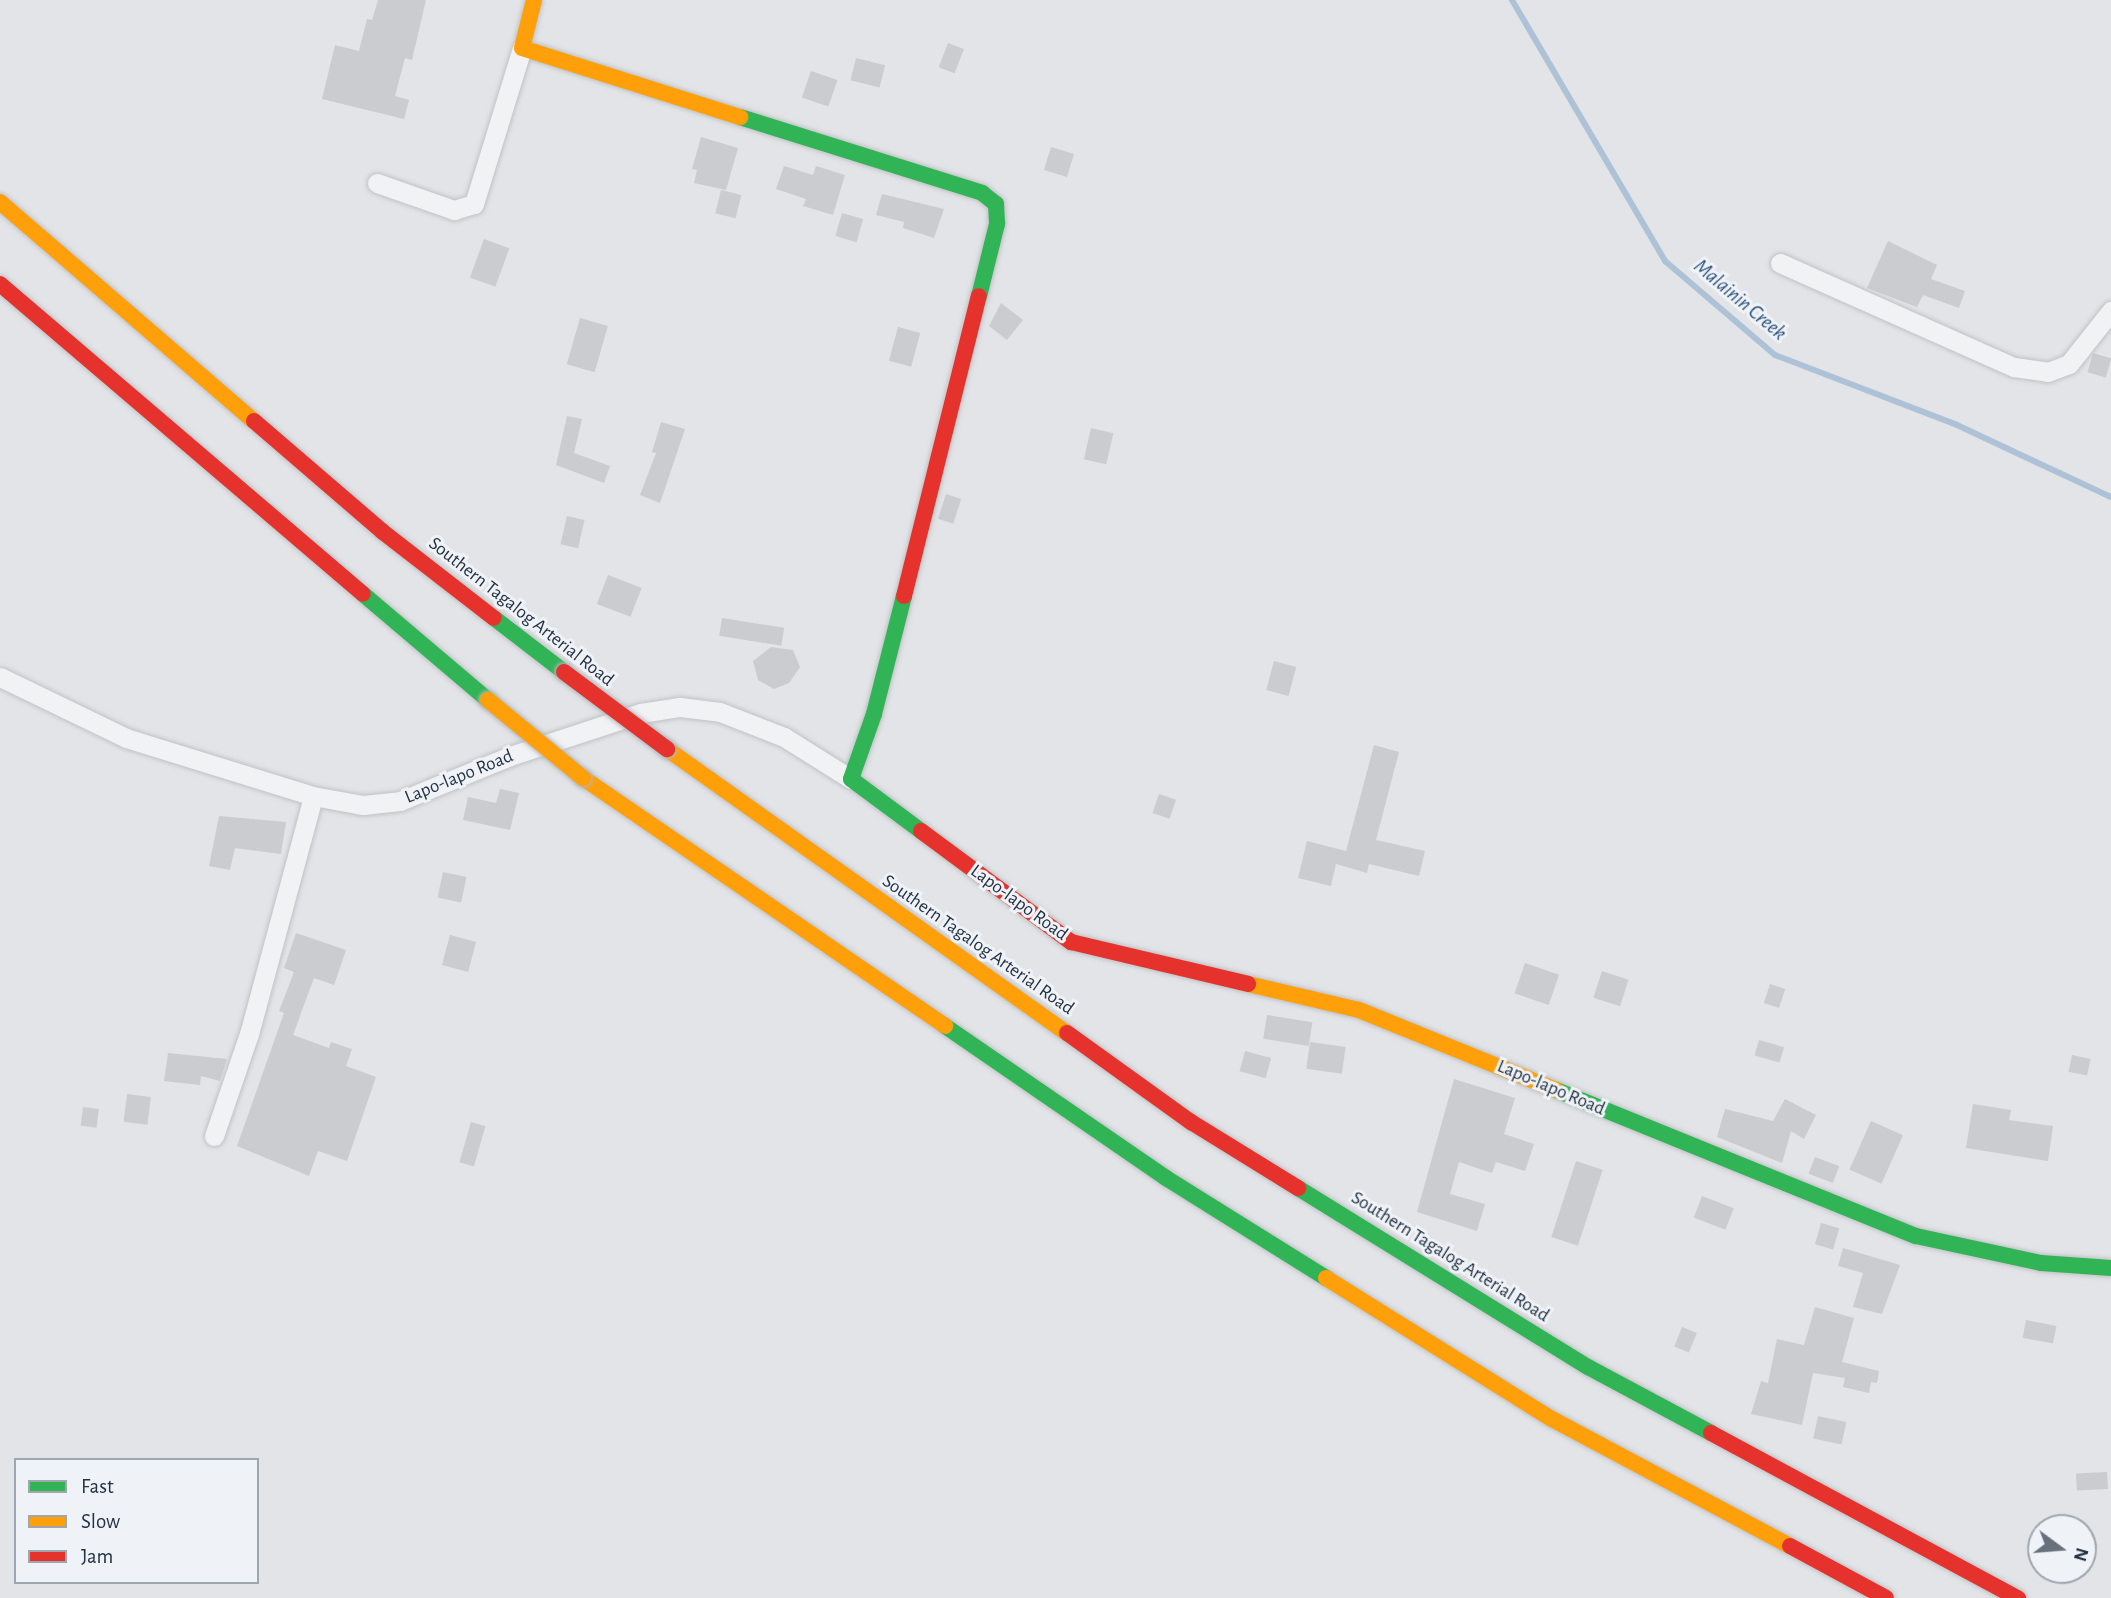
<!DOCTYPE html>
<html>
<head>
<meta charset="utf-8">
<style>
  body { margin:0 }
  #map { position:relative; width:2111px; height:1598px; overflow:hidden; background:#e2e4e7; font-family:"Alegreya Sans",sans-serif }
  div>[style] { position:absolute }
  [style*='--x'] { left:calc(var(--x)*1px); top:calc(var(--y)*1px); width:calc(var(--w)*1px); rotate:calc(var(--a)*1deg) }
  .stream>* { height:6px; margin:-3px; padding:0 3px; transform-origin:3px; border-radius:3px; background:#adc2d6 }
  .building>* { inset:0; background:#caccd0; transform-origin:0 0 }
  .roads { filter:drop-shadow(0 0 2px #c0c2c5) drop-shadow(0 0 2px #c0c2c5) }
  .street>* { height:19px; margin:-9.5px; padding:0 9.5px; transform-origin:9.5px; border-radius:9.5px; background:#f1f2f4 }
  .fast>* { height:16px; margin:-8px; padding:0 8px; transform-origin:8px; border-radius:8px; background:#30b455 }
  .slow>* { height:16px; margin:-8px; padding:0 8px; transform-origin:8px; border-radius:8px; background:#ff9f0a }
  .jam>* { height:16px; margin:-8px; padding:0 8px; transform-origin:8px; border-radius:8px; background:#e5322d }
  .bridges { filter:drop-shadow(0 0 2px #b4b7bc) drop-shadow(0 0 2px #b4b7bc) }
  .slow-bridge>* { height:16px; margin:-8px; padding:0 8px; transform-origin:8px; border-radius:8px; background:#ff9f0a }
  .jam-bridge>* { height:16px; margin:-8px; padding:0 8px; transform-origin:8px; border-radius:8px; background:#e5322d }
  span { translate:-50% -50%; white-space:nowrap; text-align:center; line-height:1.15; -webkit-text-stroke:6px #eff3f7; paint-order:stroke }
  .street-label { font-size:19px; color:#263243 }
  .water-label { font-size:21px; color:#2c527b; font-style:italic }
  .legend { position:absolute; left:14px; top:1458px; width:245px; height:126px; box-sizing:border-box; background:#eff3f7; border:2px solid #9fa6af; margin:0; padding:9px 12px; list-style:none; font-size:21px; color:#263243 }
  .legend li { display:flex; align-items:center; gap:14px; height:35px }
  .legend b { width:35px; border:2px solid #9fa6af }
  .north { position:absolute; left:2027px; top:1514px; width:70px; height:70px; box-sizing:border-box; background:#eff3f7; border:2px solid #9fa6af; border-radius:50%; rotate:106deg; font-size:19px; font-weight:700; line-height:28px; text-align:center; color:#263243 }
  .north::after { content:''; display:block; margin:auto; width:24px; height:32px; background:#68707c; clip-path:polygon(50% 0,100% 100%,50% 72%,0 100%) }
</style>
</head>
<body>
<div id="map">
  <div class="stream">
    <i style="--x:1512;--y:0;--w:303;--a:59.6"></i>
    <i style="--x:1665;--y:261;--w:145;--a:40.5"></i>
    <i style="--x:1775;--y:355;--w:195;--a:21"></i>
    <i style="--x:1957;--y:425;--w:170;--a:25.1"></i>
  </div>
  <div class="building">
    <i style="clip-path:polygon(378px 0,426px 0,412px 60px,405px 58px,395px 96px,409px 100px,404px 119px,322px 99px,335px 45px,359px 51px,367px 19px,372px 20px)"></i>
    <i style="left:948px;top:43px;width:17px;height:26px;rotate:21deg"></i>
    <i style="left:856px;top:58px;width:30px;height:23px;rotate:14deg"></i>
    <i style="left:811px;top:71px;width:28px;height:28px;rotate:19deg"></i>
    <i style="clip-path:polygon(701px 137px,738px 148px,726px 190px,694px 183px,697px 170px,692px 169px)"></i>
    <i style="left:1051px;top:147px;width:24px;height:24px;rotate:17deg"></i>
    <i style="clip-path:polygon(784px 166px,813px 175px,816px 166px,845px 175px,833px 215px,803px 206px,806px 199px,776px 189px)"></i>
    <i style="left:721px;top:190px;width:21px;height:24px;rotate:14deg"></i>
    <i style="clip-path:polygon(882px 194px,944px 209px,934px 238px,903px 228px,904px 222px,876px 215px)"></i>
    <i style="left:842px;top:213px;width:22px;height:24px;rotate:16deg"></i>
    <i style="left:484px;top:239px;width:27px;height:41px;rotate:20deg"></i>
    <i style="clip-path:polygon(1888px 241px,1937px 265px,1931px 279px,1965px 291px,1959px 308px,1923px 295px,1917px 307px,1867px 288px)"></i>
    <i style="clip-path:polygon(1001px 303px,1023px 320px,1007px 340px,989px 326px)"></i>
    <i style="left:580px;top:318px;width:29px;height:48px;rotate:16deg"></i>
    <i style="left:898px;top:327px;width:23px;height:35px;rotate:15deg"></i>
    <i style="left:2093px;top:353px;width:19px;height:20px;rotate:16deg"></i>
    <i style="clip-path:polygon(567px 416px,582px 419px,574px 453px,610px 466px,604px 483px,556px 465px)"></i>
    <i style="clip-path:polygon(661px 422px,685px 429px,660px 503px,640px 495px,656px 453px,652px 452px)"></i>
    <i style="left:1091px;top:428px;width:23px;height:32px;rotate:13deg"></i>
    <i style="left:946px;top:494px;width:16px;height:26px;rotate:18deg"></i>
    <i style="left:567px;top:516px;width:18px;height:29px;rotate:13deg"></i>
    <i style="left:608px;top:575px;width:36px;height:31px;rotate:21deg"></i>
    <i style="left:722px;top:618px;width:63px;height:18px;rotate:9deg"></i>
    <i style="clip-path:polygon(771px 647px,793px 650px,800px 667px,789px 683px,774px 689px,758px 680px,753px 661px)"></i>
    <i style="left:1274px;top:661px;width:23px;height:30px;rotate:15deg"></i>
    <i style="clip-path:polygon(1374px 745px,1399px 752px,1376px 840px,1425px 851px,1419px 876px,1369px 864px,1367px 873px,1336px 864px,1331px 886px,1298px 878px,1307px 841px,1346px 851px)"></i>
    <i style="clip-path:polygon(500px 789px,519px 793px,510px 830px,463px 820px,468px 797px,496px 803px)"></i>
    <i style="left:1159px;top:794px;width:18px;height:20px;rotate:19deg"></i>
    <i style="clip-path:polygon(219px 816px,286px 822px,281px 854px,235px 848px,230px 870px,209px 866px)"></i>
    <i style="left:443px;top:872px;width:24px;height:26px;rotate:12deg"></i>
    <i style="clip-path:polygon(296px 933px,346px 950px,334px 985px,314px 978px,293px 1035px,329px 1048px,331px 1042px,352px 1049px,346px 1066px,376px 1077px,347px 1161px,318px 1151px,309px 1176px,237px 1146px,284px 1013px,279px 1011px,294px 972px,284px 968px)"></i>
    <i style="left:450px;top:935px;width:27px;height:31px;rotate:15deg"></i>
    <i style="left:1525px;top:963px;width:36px;height:32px;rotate:19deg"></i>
    <i style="left:1602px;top:971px;width:28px;height:28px;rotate:18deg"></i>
    <i style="left:1770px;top:984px;width:16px;height:20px;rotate:18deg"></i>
    <i style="left:1267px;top:1015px;width:46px;height:24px;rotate:9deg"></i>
    <i style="left:1759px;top:1040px;width:26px;height:16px;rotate:16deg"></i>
    <i style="left:1310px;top:1042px;width:36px;height:27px;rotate:8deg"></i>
    <i style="left:1245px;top:1051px;width:27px;height:21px;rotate:15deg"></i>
    <i style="clip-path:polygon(168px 1053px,227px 1059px,220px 1081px,201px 1076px,200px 1085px,164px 1081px)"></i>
    <i style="left:2072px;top:1055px;width:19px;height:17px;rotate:12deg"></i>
    <i style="clip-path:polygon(1454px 1079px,1515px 1098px,1504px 1134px,1534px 1144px,1525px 1171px,1496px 1162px,1492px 1173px,1459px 1162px,1450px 1194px,1485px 1204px,1477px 1231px,1417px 1212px)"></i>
    <i style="left:127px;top:1094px;width:24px;height:28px;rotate:7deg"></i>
    <i style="clip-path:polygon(1785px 1099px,1816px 1115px,1804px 1139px,1791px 1131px,1782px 1163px,1717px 1137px,1725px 1109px,1773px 1121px)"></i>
    <i style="clip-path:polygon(1973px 1104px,2011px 1110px,2009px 1120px,2053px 1126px,2048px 1161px,1966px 1148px)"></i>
    <i style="left:83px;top:1107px;width:16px;height:19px;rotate:7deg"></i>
    <i style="left:1871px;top:1121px;width:35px;height:53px;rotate:24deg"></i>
    <i style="left:471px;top:1122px;width:15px;height:42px;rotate:16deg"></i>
    <i style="left:1815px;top:1157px;width:26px;height:18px;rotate:21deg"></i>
    <i style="left:1576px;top:1161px;width:28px;height:80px;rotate:18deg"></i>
    <i style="left:1702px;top:1196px;width:34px;height:23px;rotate:21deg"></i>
    <i style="left:1821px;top:1223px;width:19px;height:22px;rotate:16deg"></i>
    <i style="clip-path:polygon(1843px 1248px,1900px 1265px,1882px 1314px,1853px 1307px,1863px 1273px,1838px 1266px)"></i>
    <i style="clip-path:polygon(1815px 1307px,1854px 1318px,1842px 1362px,1879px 1371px,1877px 1383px,1871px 1382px,1869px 1393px,1843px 1387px,1845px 1378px,1813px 1373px,1802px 1425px,1751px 1414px,1761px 1381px,1768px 1383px,1777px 1339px,1804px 1345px)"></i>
    <i style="left:2026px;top:1320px;width:31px;height:18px;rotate:11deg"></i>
    <i style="left:1682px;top:1327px;width:16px;height:21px;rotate:22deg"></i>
    <i style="left:1818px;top:1416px;width:29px;height:23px;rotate:12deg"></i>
    <i style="left:2107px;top:1472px;width:17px;height:31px;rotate:87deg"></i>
  </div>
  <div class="roads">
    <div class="street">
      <i style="--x:377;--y:183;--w:82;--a:19.3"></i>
      <i style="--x:454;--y:210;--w:21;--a:-17"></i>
      <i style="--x:474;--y:204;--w:163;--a:-72.9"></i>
      <i style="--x:1780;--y:263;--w:256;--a:24"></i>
      <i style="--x:2014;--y:367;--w:34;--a:8"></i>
      <i style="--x:2048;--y:372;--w:22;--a:-21"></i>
      <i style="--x:2069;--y:364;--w:68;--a:-51.6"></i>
      <i style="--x:0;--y:677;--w:140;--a:25.8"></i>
      <i style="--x:126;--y:738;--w:196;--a:17.2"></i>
      <i style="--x:313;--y:796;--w:51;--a:10.2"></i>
      <i style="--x:363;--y:805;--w:37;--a:-6"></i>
      <i style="--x:400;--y:801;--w:119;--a:-22.2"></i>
      <i style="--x:510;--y:756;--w:138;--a:-18.2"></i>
      <i style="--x:641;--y:713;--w:39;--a:-9"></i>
      <i style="--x:680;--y:707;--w:40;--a:7.1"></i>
      <i style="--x:720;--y:712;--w:69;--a:21.3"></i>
      <i style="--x:784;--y:737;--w:79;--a:32.1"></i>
      <i style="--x:214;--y:1136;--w:108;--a:-71.1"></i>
      <i style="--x:249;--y:1034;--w:246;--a:-74.9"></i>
    </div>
    <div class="fast">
      <i style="--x:740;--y:117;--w:254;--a:17.4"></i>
      <i style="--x:982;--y:193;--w:18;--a:38"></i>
      <i style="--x:996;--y:204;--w:20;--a:87"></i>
      <i style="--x:997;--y:224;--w:74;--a:104"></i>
      <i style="--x:363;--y:594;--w:164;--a:40.3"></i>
      <i style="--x:904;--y:596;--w:122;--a:104.3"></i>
      <i style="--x:874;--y:714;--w:69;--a:109.5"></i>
      <i style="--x:851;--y:779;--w:87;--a:36.6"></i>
      <i style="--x:494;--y:618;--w:88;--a:37.6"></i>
      <i style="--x:945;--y:1026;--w:268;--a:34.5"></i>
      <i style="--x:1166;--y:1178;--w:189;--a:32"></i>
      <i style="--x:1556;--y:1090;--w:388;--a:22.1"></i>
      <i style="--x:1916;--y:1236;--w:128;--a:12.2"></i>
      <i style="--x:2041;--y:1263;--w:70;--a:4.1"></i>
      <i style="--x:1298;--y:1188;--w:341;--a:31.7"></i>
      <i style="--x:1588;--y:1367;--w:140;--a:28.2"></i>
    </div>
    <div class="slow">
      <i style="--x:534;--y:0;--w:49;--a:104"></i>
      <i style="--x:522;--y:48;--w:229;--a:17.6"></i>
      <i style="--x:0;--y:202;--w:335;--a:40.8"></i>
      <i style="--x:667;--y:749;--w:491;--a:35.4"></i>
      <i style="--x:583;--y:778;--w:439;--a:34.4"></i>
      <i style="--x:1248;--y:984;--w:114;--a:13.2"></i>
      <i style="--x:1359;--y:1010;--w:213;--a:22.1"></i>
      <i style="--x:1326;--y:1278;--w:266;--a:32"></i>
      <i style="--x:1552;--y:1419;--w:270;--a:28.1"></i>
    </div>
    <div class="jam">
      <i style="--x:0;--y:284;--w:477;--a:40.5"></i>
      <i style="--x:254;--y:421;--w:170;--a:40.7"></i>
      <i style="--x:383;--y:532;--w:140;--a:37.8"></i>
      <i style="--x:904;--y:596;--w:309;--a:-76"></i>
      <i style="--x:921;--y:831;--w:187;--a:36.5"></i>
      <i style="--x:1071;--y:942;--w:182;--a:13.3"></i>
      <i style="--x:1067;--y:1033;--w:153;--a:35.7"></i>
      <i style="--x:1191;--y:1122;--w:126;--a:31.7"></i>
      <i style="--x:1711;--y:1433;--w:349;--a:28.3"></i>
      <i style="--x:1790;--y:1546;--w:109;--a:28.4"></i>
    </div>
  </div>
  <div class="bridges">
    <div class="slow-bridge">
      <i style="--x:488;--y:700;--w:123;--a:39.4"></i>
    </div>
    <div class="jam-bridge">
      <i style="--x:564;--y:672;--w:129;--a:36.8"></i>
    </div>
  </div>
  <div class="street-label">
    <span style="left:521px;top:612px;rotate:38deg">Southern Tagalog Arterial Road</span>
    <span style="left:459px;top:777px;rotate:-22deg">Lapo-lapo Road</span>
    <span style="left:1019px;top:903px;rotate:36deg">Lapo-lapo Road</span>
    <span style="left:978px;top:945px;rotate:35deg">Southern Tagalog Arterial Road</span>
    <span style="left:1551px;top:1088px;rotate:23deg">Lapo-lapo Road</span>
    <span style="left:1450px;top:1257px;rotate:32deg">Southern Tagalog Arterial Road</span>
  </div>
  <div class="water-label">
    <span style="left:1740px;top:300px;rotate:40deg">Malainin Creek</span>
  </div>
  <ul class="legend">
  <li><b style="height:9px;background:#30b455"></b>Fast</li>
  <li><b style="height:9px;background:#ff9f0a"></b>Slow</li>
  <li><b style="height:9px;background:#e5322d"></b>Jam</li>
  </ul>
  <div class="north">N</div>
</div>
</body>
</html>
